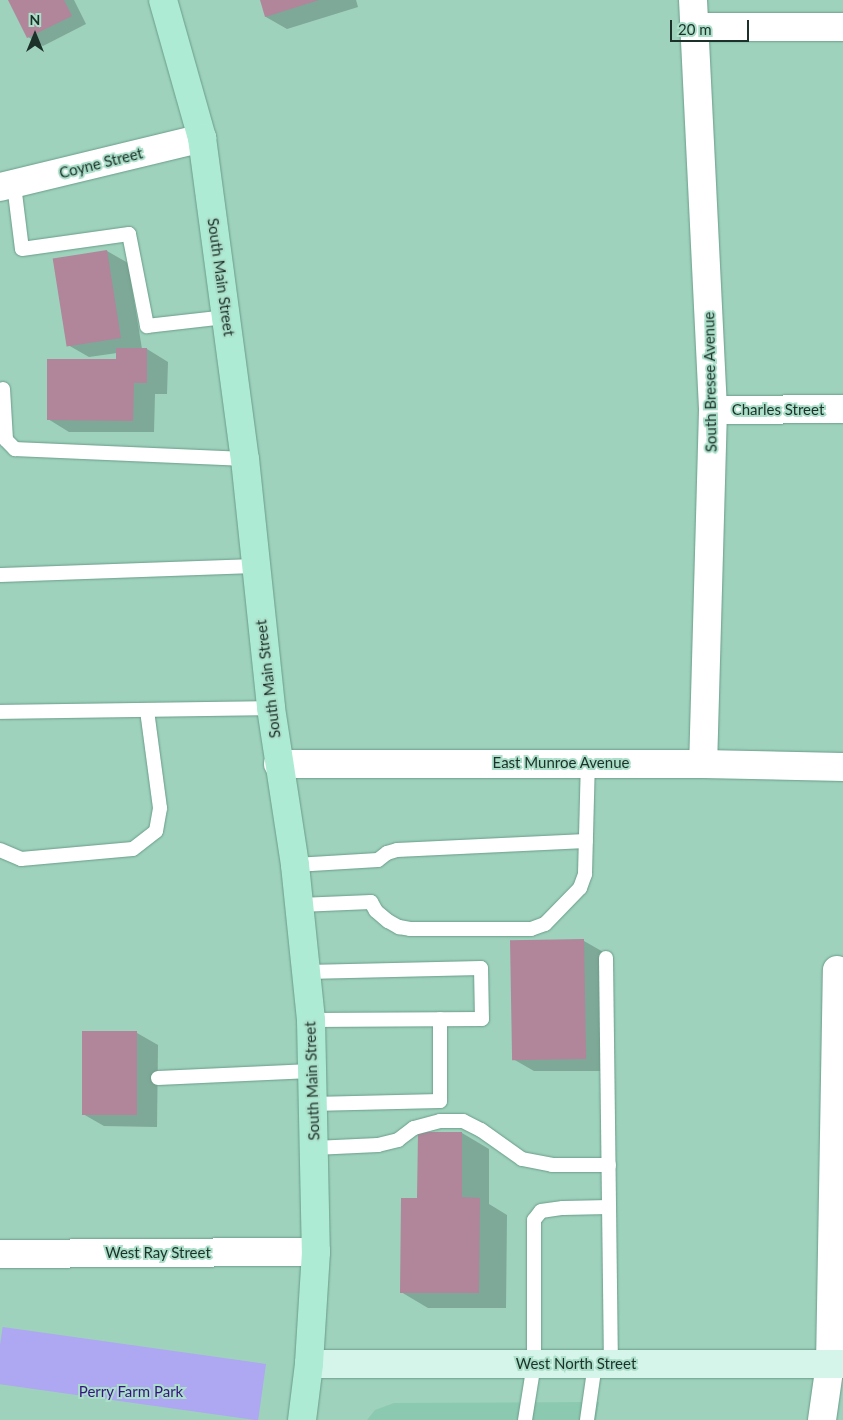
<!DOCTYPE html>
<html>
<head>
<meta charset="utf-8">
<style>
  body { margin:0 }
  #map { position:relative; width:843px; height:1420px; overflow:hidden; background:#9ed2bd; font-family:Lato,sans-serif }
  div>[style] { position:absolute }
  [style*='--x'] { left:calc(var(--x)*1px); top:calc(var(--y)*1px); width:calc(var(--w)*1px); rotate:calc(var(--a)*1deg) }
  .built>* { inset:0; background:#8cc9b1 }
  .green>* { inset:0; background:#aea7f2; transform-origin:0 0 }
  .shadow>* { inset:0; background:#0003 }
  .building>* { inset:0; background:#b1859a; transform-origin:0 0 }
  .roads { filter:drop-shadow(0 0 1px #6b9d8a) drop-shadow(0 0 1px #6b9d8a) }
  .lane>* { height:14px; margin:-7px; padding:0 7px; transform-origin:7px; border-radius:7px; background:#fff }
  .street>* { height:28px; margin:-14px; padding:0 14px; transform-origin:14px; border-radius:14px; background:#fff }
  .secondary>* { height:28px; margin:-14px; padding:0 14px; transform-origin:14px; border-radius:14px; background:#d6f5ea }
  .primary>* { height:28px; margin:-14px; padding:0 14px; transform-origin:14px; border-radius:14px; background:#aeebd4 }
  span { translate:-50% -50%; white-space:nowrap; text-align:center; line-height:1.15; -webkit-text-stroke:4px #abdfca; paint-order:stroke }
  .street-label { font-size:15px; color:#1c3129 }
  .park-label { font-size:15px; color:#371382 }
  .north { position:absolute; left:10px; top:10px; width:50px; height:50px; -webkit-text-stroke:4px #abdfca; paint-order:stroke; rotate:0deg; font-size:14px; font-weight:700; line-height:20px; text-align:center; color:#1c3129 }
  .north::after { content:''; display:block; margin:auto; width:18px; height:22px; background:#1c3129; clip-path:polygon(50% 0,100% 100%,50% 72%,0 100%) }
  .scale { position:absolute; left:670px; top:20px; width:79px; height:22px; box-sizing:border-box; border:2px solid #1c3129; border-top:0; padding-left:6px; font-size:15px; line-height:18px; white-space:nowrap; color:#1c3129; -webkit-text-stroke:4px #abdfca; paint-order:stroke }
</style>
</head>
<body>
<div id="map">
  <div class="built">
    <i style="clip-path:polygon(599px 1402px,596px 1420px,367px 1420px,375px 1410px,394px 1403px)"></i>
  </div>
  <div class="green">
    <i style="left:266px;top:1364px;width:57px;height:266px;rotate:98deg"></i>
  </div>
  <div class="shadow">
    <i style="clip-path:polygon(9px 0,74px 0,86px 24px,43px 46px,28px 37px)"></i>
    <i style="clip-path:polygon(261px 0,356px 0,358px 7px,287px 29px,266px 17px)"></i>
    <i style="clip-path:polygon(107px 251px,128px 263px,142px 349px,147px 349px,168px 362px,167px 394px,155px 394px,154px 432px,69px 432px,48px 419px,117px 361px,117px 353px,89px 357px,68px 345px)"></i>
    <i style="clip-path:polygon(584px 941px,605px 953px,607px 1071px,534px 1071px,513px 1059px)"></i>
    <i style="clip-path:polygon(137px 1033px,158px 1045px,157px 1127px,104px 1126px,83px 1114px)"></i>
    <i style="clip-path:polygon(419px 1133px,462px 1133px,489px 1149px,489px 1204px,507px 1215px,506px 1308px,428px 1308px,401px 1292px,418px 1199px)"></i>
  </div>
  <div class="building">
    <i style="clip-path:polygon(8px 0,64px 0,72px 16px,27px 38px)"></i>
    <i style="clip-path:polygon(260px 0,319px 0,265px 17px)"></i>
    <i style="left:107px;top:250px;width:89px;height:55px;rotate:81deg"></i>
    <i style="clip-path:polygon(116px 348px,147px 348px,147px 383px,134px 383px,133px 421px,47px 420px,47px 359px,116px 359px)"></i>
    <i style="left:584px;top:939px;width:120px;height:74px;rotate:89deg"></i>
    <i style="left:82px;top:1031px;width:55px;height:84px"></i>
    <i style="clip-path:polygon(418px 1132px,462px 1132px,462px 1197px,480px 1198px,479px 1293px,400px 1293px,401px 1198px,417px 1198px)"></i>
  </div>
  <div class="roads">
    <div class="lane">
      <i style="--x:14;--y:185;--w:64;--a:82.9"></i>
      <i style="--x:22;--y:249;--w:108;--a:-8"></i>
      <i style="--x:129;--y:234;--w:94;--a:78.9"></i>
      <i style="--x:147;--y:326;--w:80;--a:-6.5"></i>
      <i style="--x:3;--y:389;--w:51;--a:86.6"></i>
      <i style="--x:6;--y:440;--w:13;--a:45"></i>
      <i style="--x:15;--y:449;--w:230;--a:2.5"></i>
      <i style="--x:0;--y:575;--w:255;--a:-2"></i>
      <i style="--x:0;--y:712;--w:271;--a:-0.8"></i>
      <i style="--x:0;--y:850;--w:23;--a:23"></i>
      <i style="--x:21;--y:859;--w:112;--a:-5.1"></i>
      <i style="--x:133;--y:849;--w:29;--a:-38"></i>
      <i style="--x:156;--y:831;--w:23;--a:-80"></i>
      <i style="--x:160;--y:808;--w:98;--a:-97.6"></i>
      <i style="--x:295;--y:865;--w:83;--a:-3.4"></i>
      <i style="--x:378;--y:860;--w:11;--a:-38"></i>
      <i style="--x:387;--y:853;--w:10;--a:-17"></i>
      <i style="--x:397;--y:850;--w:189;--a:-2.7"></i>
      <i style="--x:299;--y:905;--w:72;--a:-2.4"></i>
      <i style="--x:371;--y:902;--w:10;--a:61"></i>
      <i style="--x:376;--y:911;--w:16;--a:40"></i>
      <i style="--x:388;--y:921;--w:13;--a:29"></i>
      <i style="--x:399;--y:927;--w:11;--a:10"></i>
      <i style="--x:410;--y:929;--w:121;--a:0"></i>
      <i style="--x:531;--y:929;--w:15;--a:-20"></i>
      <i style="--x:545;--y:924;--w:50;--a:-45.8"></i>
      <i style="--x:580;--y:888;--w:15;--a:-70"></i>
      <i style="--x:585;--y:874;--w:111;--a:-88.5"></i>
      <i style="--x:606;--y:958;--w:406;--a:89.3"></i>
      <i style="--x:306;--y:972;--w:175;--a:-1.3"></i>
      <i style="--x:481;--y:968;--w:51;--a:88.9"></i>
      <i style="--x:482;--y:1019;--w:171;--a:179.7"></i>
      <i style="--x:158;--y:1078;--w:153;--a:-2.6"></i>
      <i style="--x:312;--y:1104;--w:128;--a:-1.3"></i>
      <i style="--x:440;--y:1101;--w:82;--a:-90"></i>
      <i style="--x:314;--y:1148;--w:64;--a:-2.7"></i>
      <i style="--x:378;--y:1145;--w:21;--a:-14"></i>
      <i style="--x:398;--y:1140;--w:20;--a:-37"></i>
      <i style="--x:414;--y:1128;--w:27;--a:-15"></i>
      <i style="--x:440;--y:1121;--w:23;--a:0"></i>
      <i style="--x:463;--y:1121;--w:20;--a:27"></i>
      <i style="--x:481;--y:1130;--w:50;--a:35.3"></i>
      <i style="--x:522;--y:1159;--w:31;--a:11"></i>
      <i style="--x:552;--y:1165;--w:57;--a:0"></i>
      <i style="--x:525;--y:1420;--w:57;--a:-80.9"></i>
      <i style="--x:534;--y:1364;--w:144;--a:-90"></i>
      <i style="--x:534;--y:1220;--w:11;--a:-52"></i>
      <i style="--x:541;--y:1211;--w:22;--a:-8"></i>
      <i style="--x:563;--y:1208;--w:46;--a:-1.2"></i>
      <i style="--x:587;--y:1420;--w:57;--a:-81.9"></i>
    </div>
    <div class="street">
      <i style="--x:693;--y:0;--w:410;--a:87.2"></i>
      <i style="--x:713;--y:410;--w:354;--a:91.6"></i>
      <i style="--x:696;--y:27;--w:147;--a:0"></i>
      <i style="--x:0;--y:187;--w:208;--a:-13.6"></i>
      <i style="--x:713;--y:410;--w:130;--a:-0.4"></i>
      <i style="--x:278;--y:764;--w:425;--a:0"></i>
      <i style="--x:703;--y:764;--w:140;--a:1.2"></i>
      <i style="--x:0;--y:1254;--w:316;--a:-0.4"></i>
      <i style="--x:822;--y:1420;--w:57;--a:-81.9"></i>
      <i style="--x:830;--y:1364;--w:394;--a:-89"></i>
    </div>
    <div class="secondary">
      <i style="--x:309;--y:1364;--w:534;--a:0"></i>
    </div>
    <div class="primary">
      <i style="--x:163;--y:0;--w:143;--a:74.2"></i>
      <i style="--x:202;--y:138;--w:324;--a:82.4"></i>
      <i style="--x:245;--y:459;--w:250;--a:84"></i>
      <i style="--x:271;--y:708;--w:159;--a:81.3"></i>
      <i style="--x:295;--y:865;--w:156;--a:84.1"></i>
      <i style="--x:311;--y:1020;--w:232;--a:88.8"></i>
      <i style="--x:316;--y:1252;--w:112;--a:93.6"></i>
      <i style="--x:309;--y:1364;--w:56;--a:97.1"></i>
    </div>
  </div>
  <div class="street-label">
    <span style="left:101px;top:163px;rotate:-14deg">Coyne Street</span>
    <span style="left:221px;top:277px;rotate:82deg">South Main Street</span>
    <span style="left:710px;top:382px;rotate:-91deg">South Bresee Avenue</span>
    <span style="left:778px;top:410px">Charles Street</span>
    <span style="left:268px;top:679px;rotate:-97deg">South Main Street</span>
    <span style="left:561px;top:763px">East Munroe Avenue</span>
    <span style="left:312px;top:1081px;rotate:-92deg">South Main Street</span>
    <span style="left:158px;top:1253px">West Ray Street</span>
    <span style="left:576px;top:1364px">West North Street</span>
  </div>
  <div class="park-label">
    <span style="left:131px;top:1392px">Perry Farm Park</span>
  </div>
  <div class="north">N</div>
  <div class="scale">20 m</div>
</div>
</body>
</html>
